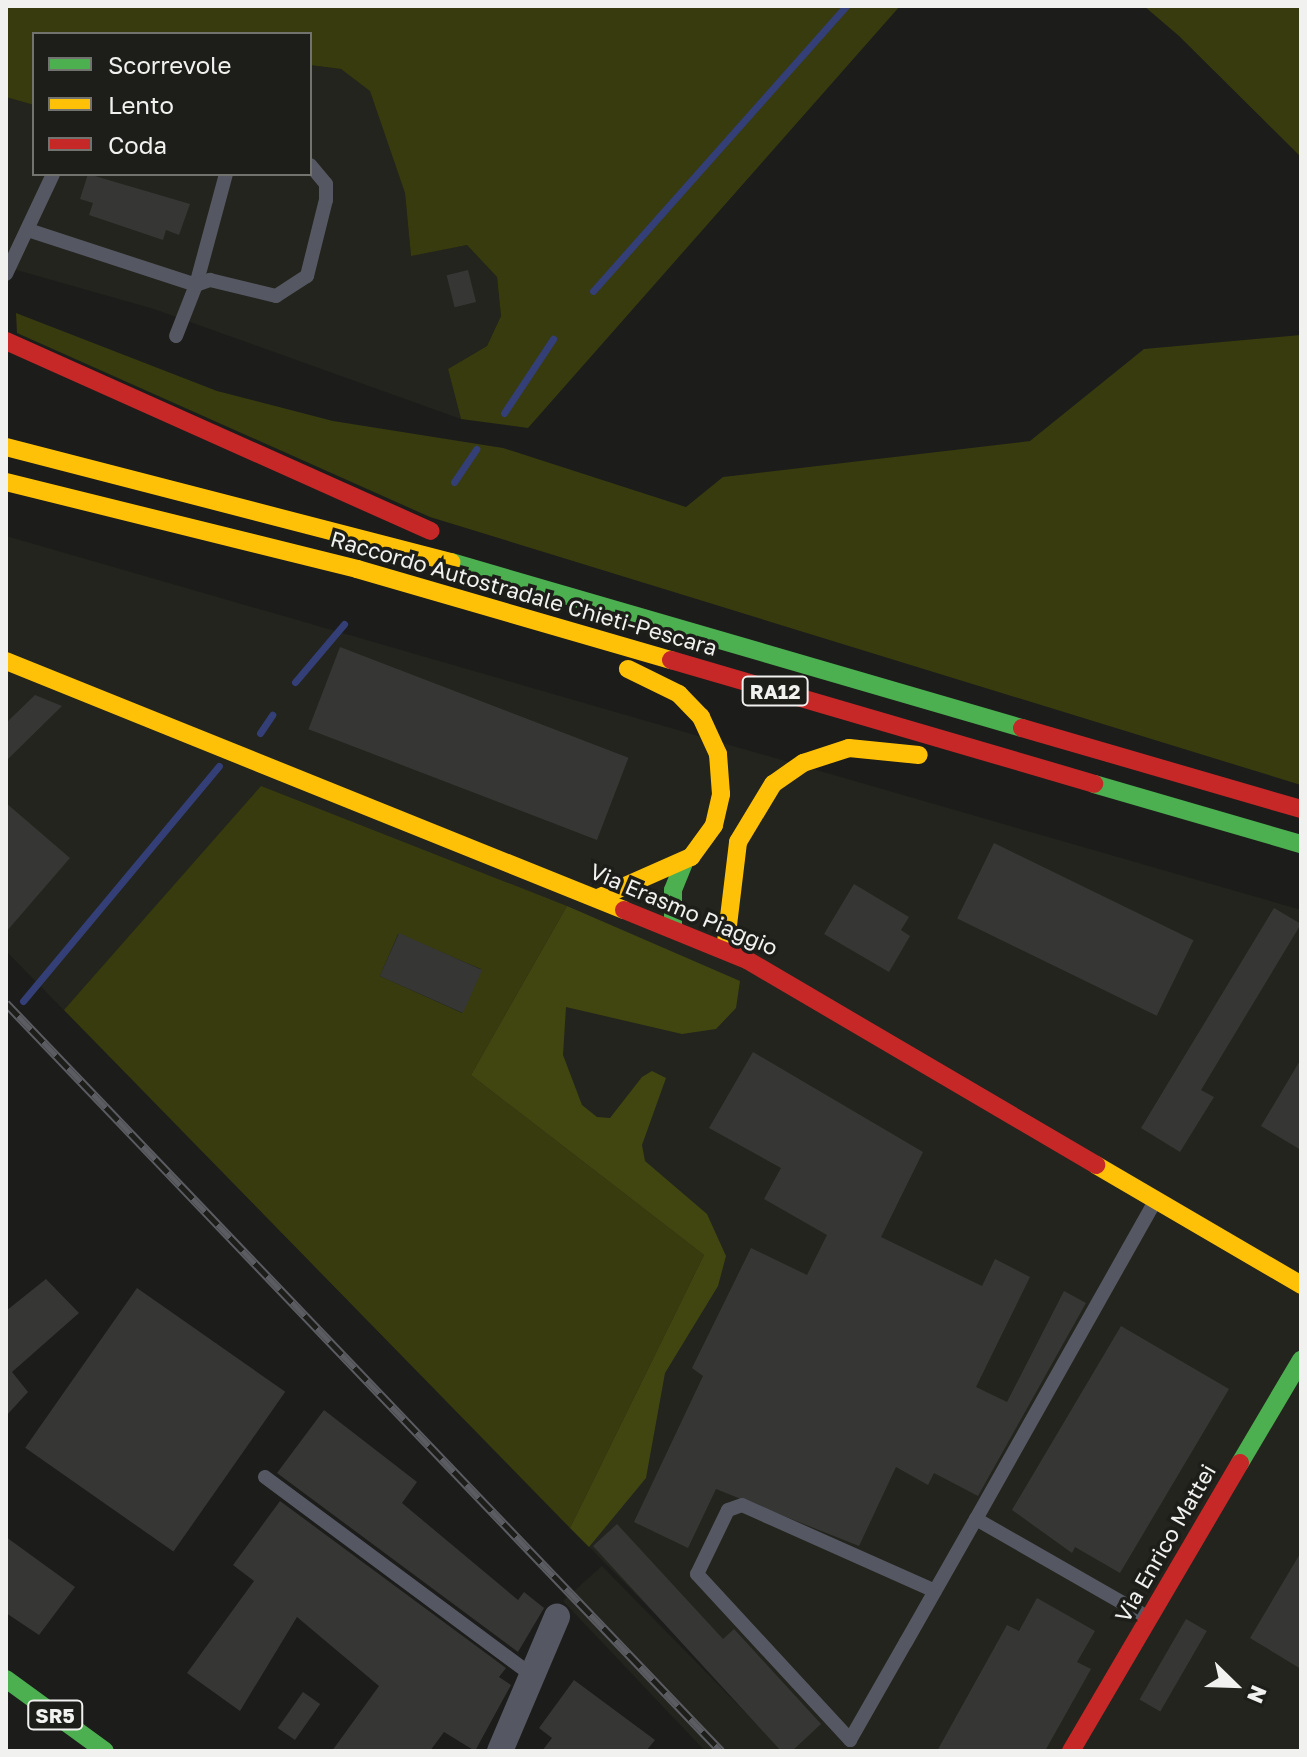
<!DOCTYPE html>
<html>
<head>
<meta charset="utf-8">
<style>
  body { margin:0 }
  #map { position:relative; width:1307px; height:1757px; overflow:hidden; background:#1c1c1b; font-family:"Golos Text",sans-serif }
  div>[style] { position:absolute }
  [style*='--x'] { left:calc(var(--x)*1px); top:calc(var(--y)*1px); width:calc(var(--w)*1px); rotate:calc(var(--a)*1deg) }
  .built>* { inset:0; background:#23241d }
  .green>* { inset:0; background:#383b0e }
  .forest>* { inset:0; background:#414610 }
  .stream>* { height:7px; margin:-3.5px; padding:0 3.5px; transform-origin:3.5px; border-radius:3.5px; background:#333f76 }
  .building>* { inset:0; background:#363635; transform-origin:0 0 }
  .lane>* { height:14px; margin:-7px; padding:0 7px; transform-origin:7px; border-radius:7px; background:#555862 }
  .street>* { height:26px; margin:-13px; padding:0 13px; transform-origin:13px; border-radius:13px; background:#555862 }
  .fast>* { height:18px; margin:-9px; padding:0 9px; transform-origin:9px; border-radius:9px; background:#4caf50 }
  .slow>* { height:18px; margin:-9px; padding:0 9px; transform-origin:9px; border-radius:9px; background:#ffc107 }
  .jam>* { height:18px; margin:-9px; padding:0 9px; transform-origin:9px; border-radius:9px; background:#c62828 }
  .rail>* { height:9px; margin-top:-4.5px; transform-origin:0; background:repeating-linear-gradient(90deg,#1d1d1a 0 18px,#5a5c61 0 36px); box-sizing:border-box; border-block:2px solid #5a5c61 }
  span { translate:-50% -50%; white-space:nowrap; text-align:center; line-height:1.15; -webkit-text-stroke:7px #1d1d1a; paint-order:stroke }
  .shield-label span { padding:2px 6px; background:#1d1d1a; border:2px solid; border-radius:6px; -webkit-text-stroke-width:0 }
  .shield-label { font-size:20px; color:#f1f1ef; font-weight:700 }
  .street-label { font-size:22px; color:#f1f1ef }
  .frame { position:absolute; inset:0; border:8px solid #f1f1ef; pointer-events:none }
  .legend { position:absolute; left:32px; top:32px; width:280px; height:144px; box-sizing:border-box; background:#1d1d1a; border:2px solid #72726f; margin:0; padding:10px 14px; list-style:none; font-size:24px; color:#f1f1ef }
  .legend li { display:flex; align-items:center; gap:16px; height:40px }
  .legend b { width:40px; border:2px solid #72726f }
  .north { position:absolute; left:1195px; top:1645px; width:80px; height:80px; -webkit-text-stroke:6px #1d1d1a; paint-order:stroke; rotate:113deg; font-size:22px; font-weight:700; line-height:32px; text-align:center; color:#f1f1ef }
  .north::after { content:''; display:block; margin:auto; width:28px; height:36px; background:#f1f1ef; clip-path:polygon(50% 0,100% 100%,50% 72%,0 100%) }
</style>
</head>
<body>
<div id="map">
  <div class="built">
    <i style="clip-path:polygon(310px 65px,341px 69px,370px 90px,405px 193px,411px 255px,467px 245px,497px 277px,501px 316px,487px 346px,448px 369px,461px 419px,154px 309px,6px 267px,6px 97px,34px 105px,34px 174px,310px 174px)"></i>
    <i style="clip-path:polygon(6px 536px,1301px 910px,1301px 1751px,789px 1751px,6px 951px)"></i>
    <i style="clip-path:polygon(602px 1566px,783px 1751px,705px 1751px,563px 1601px)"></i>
  </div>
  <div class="green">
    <i style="clip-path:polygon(6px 6px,900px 6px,528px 428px,461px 419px,448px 369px,487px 346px,501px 316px,497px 277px,467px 245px,411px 256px,405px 193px,370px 91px,341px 69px,310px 65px,310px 34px,34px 34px,34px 105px,6px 97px)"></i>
    <i style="clip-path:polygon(1144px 6px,1301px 6px,1301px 157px,1179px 36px)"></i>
    <i style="clip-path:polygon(16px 313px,217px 391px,333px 421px,503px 448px,686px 507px,723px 477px,1030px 441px,1144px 349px,1301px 335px,1301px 785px,430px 517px,17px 333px)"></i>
    <i style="clip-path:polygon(evenodd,261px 786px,567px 906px,471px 1075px,704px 1255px,570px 1528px,64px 1010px,261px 786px,398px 934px,481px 969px,462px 1013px,380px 976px,398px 934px)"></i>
  </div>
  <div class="forest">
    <i style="clip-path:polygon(567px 906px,740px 981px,736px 1008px,716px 1029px,682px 1034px,566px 1007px,563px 1055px,582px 1105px,597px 1117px,610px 1118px,642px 1077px,652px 1071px,666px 1078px,642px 1145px,645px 1161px,707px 1214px,726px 1256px,718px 1286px,665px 1373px,646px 1478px,589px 1547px,570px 1528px,704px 1255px,471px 1075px)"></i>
  </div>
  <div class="stream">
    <i style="--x:593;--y:291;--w:381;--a:-48.4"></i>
    <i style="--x:504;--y:413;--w:89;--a:-56.5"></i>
    <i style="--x:454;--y:482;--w:40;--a:-56"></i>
    <i style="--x:295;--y:682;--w:76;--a:-49.8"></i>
    <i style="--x:260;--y:733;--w:22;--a:-56"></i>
    <i style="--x:23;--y:1001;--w:306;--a:-50.2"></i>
  </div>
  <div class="building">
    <i style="clip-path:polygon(88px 174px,190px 204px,179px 235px,166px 230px,163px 240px,89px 215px,93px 203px,80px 199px)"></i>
    <i style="left:468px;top:270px;width:33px;height:22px;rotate:76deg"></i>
    <i style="left:340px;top:647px;width:309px;height:88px;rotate:21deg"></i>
    <i style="clip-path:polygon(35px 695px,62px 706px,6px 761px,6px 723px)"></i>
    <i style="clip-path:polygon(6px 803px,70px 858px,6px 932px)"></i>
    <i style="left:994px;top:843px;width:222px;height:84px;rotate:26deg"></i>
    <i style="clip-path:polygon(854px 884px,909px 917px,901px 930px,910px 936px,889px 972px,824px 934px)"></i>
    <i style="clip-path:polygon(1274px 908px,1301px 924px,1201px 1090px,1214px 1097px,1180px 1152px,1141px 1128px)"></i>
    <i style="left:399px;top:933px;width:91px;height:47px;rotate:24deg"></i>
    <i style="clip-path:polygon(753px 1052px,923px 1152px,881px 1237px,982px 1286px,995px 1259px,1030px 1277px,976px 1387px,1007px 1402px,1064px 1291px,1086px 1303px,978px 1496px,934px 1473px,928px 1485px,896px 1467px,859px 1546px,716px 1489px,688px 1548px,634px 1522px,703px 1376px,692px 1368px,751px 1248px,807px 1275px,827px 1235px,764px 1199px,781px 1168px,709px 1128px)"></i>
    <i style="clip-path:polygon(1301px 1059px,1301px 1150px,1261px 1126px)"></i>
    <i style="clip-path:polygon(46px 1279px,79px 1313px,12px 1372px,28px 1392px,6px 1416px,6px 1311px)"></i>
    <i style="left:137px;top:1288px;width:181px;height:195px;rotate:35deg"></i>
    <i style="clip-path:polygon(1121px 1326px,1229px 1389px,1120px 1573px,1075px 1547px,1072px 1553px,1012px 1510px)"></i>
    <i style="clip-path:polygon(324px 1410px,417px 1482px,402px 1503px,518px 1600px,524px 1592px,544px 1608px,518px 1652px,277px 1473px)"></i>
    <i style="clip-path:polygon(280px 1501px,506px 1668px,499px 1677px,511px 1685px,475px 1751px,444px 1732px,430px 1751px,332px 1751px,379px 1686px,297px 1617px,240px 1711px,187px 1673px,254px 1581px,233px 1565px)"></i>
    <i style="clip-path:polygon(617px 1524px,723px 1639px,734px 1629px,821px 1724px,792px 1751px,781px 1751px,593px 1546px)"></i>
    <i style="clip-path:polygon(6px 1537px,75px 1587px,39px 1635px,6px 1613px)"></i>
    <i style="clip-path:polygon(1301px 1552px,1301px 1669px,1250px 1638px)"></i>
    <i style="clip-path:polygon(1037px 1598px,1095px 1631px,1077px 1662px,1091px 1669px,1045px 1751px,937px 1751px,1007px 1625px,1019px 1631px)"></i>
    <i style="left:1186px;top:1619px;width:24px;height:93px;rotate:30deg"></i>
    <i style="clip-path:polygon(574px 1680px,655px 1740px,646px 1751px,542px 1751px,552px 1738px,539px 1728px)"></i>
    <i style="left:303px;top:1692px;width:21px;height:44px;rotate:35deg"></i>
  </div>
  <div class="lane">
    <i style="--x:28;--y:230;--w:177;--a:18.1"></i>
    <i style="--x:196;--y:285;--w:115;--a:-74.9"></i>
    <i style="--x:6;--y:274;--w:110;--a:-64.8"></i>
    <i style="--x:176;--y:336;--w:55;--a:-68.6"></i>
    <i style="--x:196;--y:285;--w:15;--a:-20"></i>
    <i style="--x:210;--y:280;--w:68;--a:13.6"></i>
    <i style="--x:276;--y:296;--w:37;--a:-33"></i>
    <i style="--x:307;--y:276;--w:78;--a:-76"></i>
    <i style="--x:326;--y:200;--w:16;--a:-90"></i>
    <i style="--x:326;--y:184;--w:25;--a:-130"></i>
    <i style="--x:265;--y:1477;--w:332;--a:36.6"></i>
    <i style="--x:976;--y:1519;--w:199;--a:29.8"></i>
    <i style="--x:935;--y:1591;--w:211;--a:-156"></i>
    <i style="--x:742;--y:1505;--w:15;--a:160"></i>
    <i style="--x:728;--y:1510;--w:71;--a:115.8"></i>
    <i style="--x:697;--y:1574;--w:226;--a:47.3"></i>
    <i style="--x:850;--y:1740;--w:113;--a:-60.3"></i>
    <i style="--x:906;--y:1642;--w:142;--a:-60.4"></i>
    <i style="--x:976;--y:1519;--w:367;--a:-60.6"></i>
  </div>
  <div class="street">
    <i style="--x:500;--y:1751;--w:146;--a:-67"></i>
  </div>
  <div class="fast">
    <i style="--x:451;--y:562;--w:595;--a:16.21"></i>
    <i style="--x:1094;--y:784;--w:216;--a:16.2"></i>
    <i style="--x:673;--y:928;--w:38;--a:-90"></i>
    <i style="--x:673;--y:890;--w:29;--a:-68"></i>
    <i style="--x:1240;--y:1463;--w:120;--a:-59.4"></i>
    <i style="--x:6;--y:1679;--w:122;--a:36"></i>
  </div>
  <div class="slow">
    <i style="--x:6;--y:447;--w:460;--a:14.5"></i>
    <i style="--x:6;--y:482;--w:362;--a:13.9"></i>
    <i style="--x:357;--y:569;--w:327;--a:16.2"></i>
    <i style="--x:6;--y:661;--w:666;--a:21.95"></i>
    <i style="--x:598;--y:898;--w:102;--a:-23.8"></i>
    <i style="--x:691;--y:857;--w:39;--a:-54"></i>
    <i style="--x:714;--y:825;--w:32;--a:-77"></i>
    <i style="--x:721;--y:794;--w:40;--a:-94.3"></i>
    <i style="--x:718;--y:754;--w:41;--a:-114.7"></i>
    <i style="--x:701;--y:717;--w:32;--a:-134"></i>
    <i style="--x:679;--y:694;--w:57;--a:-153.9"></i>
    <i style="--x:725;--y:950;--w:109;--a:-83.1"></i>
    <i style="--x:738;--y:842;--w:68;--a:-58.9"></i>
    <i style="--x:773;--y:784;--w:37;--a:-35"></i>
    <i style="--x:803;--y:763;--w:48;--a:-18.1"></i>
    <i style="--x:849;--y:748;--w:70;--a:5.7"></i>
    <i style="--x:1096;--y:1165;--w:238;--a:30.3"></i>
  </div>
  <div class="jam">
    <i style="--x:6;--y:341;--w:465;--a:24.1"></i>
    <i style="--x:671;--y:660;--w:441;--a:16.3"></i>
    <i style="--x:1022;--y:728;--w:291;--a:16.2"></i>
    <i style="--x:624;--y:910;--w:133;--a:22.1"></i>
    <i style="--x:747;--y:960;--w:405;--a:30.4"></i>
    <i style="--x:1071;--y:1751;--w:334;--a:-59.6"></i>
  </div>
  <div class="rail">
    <i style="--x:6;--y:1003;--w:1035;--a:46.29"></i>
  </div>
  <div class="shield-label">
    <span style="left:775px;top:691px">RA12</span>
    <span style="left:55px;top:1715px">SR5</span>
  </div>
  <div class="street-label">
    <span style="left:524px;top:593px;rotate:16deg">Raccordo Autostradale Chieti-Pescara</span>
    <span style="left:684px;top:909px;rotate:23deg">Via Erasmo Piaggio</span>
    <span style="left:1165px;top:1543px;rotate:-60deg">Via Enrico Mattei</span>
  </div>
  <div class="frame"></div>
  <ul class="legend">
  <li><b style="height:10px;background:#4caf50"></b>Scorrevole</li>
  <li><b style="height:10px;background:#ffc107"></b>Lento</li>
  <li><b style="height:10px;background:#c62828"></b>Coda</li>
  </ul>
  <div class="north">N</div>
</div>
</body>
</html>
